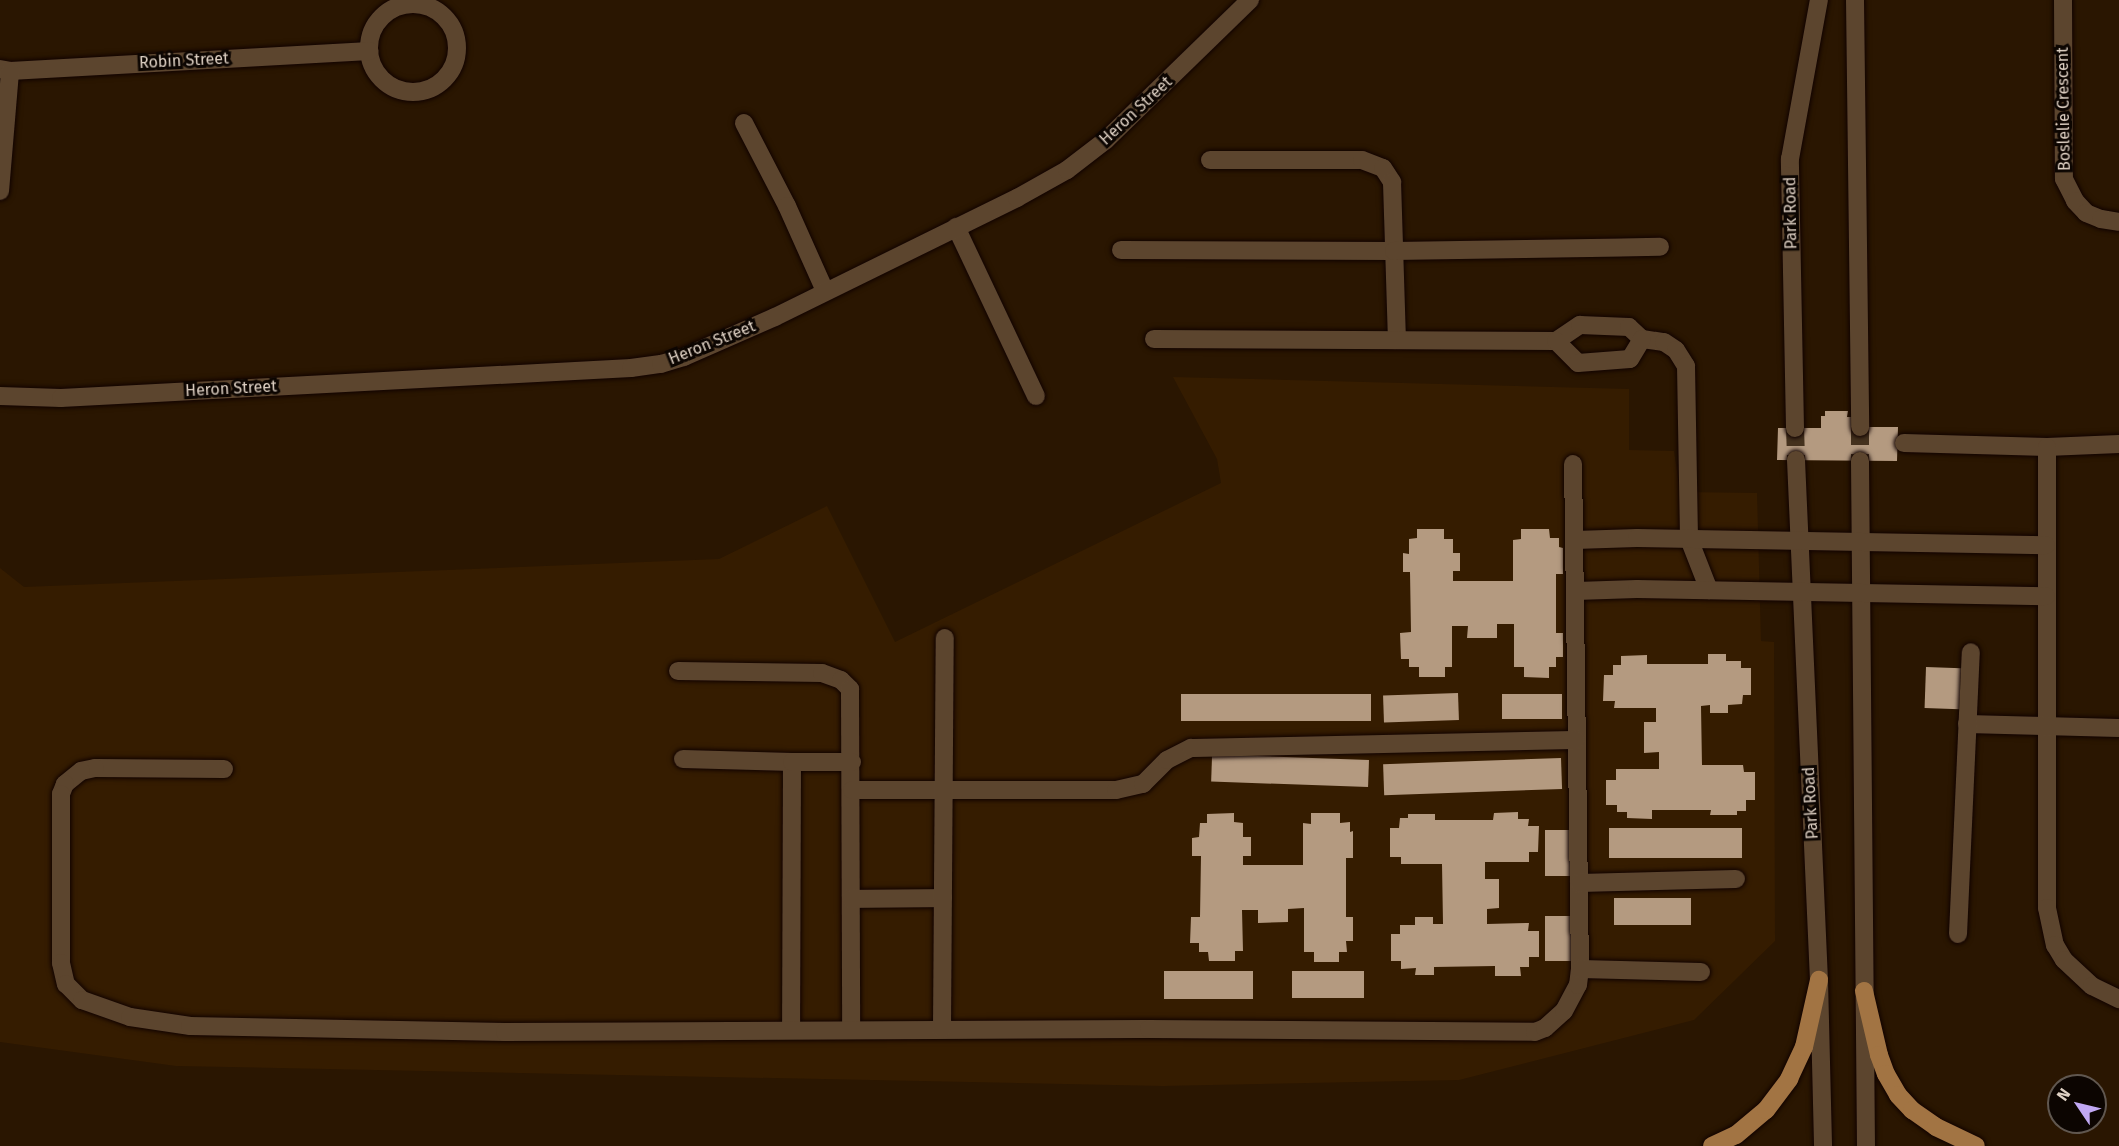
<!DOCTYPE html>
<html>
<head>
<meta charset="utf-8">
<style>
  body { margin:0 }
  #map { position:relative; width:2119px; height:1146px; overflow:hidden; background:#2a1601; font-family:"Fira Sans",sans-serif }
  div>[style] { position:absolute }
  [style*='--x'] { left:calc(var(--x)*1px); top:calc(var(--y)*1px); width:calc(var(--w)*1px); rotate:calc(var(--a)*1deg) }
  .built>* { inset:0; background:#351c00 }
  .building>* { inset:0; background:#b49a80; transform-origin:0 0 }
  .minor-tunnel>* { height:18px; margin-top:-9px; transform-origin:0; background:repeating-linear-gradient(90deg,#45321e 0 18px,transparent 0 27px) }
  .roads { filter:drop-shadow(0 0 2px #110300) drop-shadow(0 0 2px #110300) }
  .minor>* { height:18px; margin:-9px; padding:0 9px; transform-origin:9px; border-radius:9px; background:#5c452e }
  .minor>.ring { margin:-9px; padding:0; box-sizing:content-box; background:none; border:18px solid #5c452e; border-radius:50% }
  .major>* { height:18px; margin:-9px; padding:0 9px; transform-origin:9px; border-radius:9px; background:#a27443 }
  span { translate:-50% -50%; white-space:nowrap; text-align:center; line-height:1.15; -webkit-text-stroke:6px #0c0501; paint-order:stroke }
  .street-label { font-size:16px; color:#dfd1c4 }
  .north { position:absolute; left:2047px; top:1074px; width:60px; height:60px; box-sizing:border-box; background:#0c0501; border:2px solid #60574f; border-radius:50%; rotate:305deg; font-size:16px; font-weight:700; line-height:24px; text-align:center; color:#dfd1c4 }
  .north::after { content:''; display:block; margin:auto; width:21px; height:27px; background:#c1a8f3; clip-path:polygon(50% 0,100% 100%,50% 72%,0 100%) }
</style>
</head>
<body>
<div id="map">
  <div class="built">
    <i style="clip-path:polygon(1173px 377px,1629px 389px,1629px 450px,1674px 451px,1680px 492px,1757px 493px,1761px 641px,1774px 642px,1775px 941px,1694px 1020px,1459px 1080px,1163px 1086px,176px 1066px,0 1042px,0 568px,24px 587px,719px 559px,827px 506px,895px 642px,1221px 483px,1217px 459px)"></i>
  </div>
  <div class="building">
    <i style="clip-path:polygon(1825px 411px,1848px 411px,1847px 417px,1854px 417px,1854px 427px,1898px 427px,1897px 461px,1777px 460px,1778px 428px,1821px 428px,1821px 416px,1825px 416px)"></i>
    <i style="clip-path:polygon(1417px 529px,1444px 529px,1444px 539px,1453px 539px,1453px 553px,1460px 553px,1460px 571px,1453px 571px,1453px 581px,1513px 581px,1513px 540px,1521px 539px,1521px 529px,1549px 529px,1550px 538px,1559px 538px,1559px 547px,1563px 548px,1563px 574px,1556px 574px,1556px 633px,1563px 633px,1563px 657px,1556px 657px,1556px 667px,1549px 667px,1549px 678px,1524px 677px,1524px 667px,1514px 667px,1514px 624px,1497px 624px,1497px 638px,1467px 638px,1468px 626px,1452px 626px,1452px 667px,1445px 667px,1445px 677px,1419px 677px,1419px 667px,1409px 667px,1409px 659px,1401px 659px,1400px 633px,1411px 632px,1410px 572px,1403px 572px,1403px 553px,1409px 554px,1409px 539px,1417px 538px)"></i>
    <i style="clip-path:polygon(1708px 654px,1726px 654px,1726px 661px,1741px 661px,1741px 668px,1751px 668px,1751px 695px,1743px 695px,1742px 704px,1728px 705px,1728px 713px,1710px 713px,1710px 705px,1701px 706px,1702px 765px,1743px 765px,1744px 772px,1755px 772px,1755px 800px,1746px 800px,1746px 811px,1737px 811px,1737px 815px,1710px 815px,1711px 810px,1652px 810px,1652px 819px,1627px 818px,1627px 812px,1617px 812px,1617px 805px,1606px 805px,1606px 780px,1616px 780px,1616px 769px,1659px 769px,1659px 752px,1644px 753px,1644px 722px,1656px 722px,1656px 708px,1614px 708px,1615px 701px,1603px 701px,1604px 675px,1613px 675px,1613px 665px,1621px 665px,1621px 656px,1647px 655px,1647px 664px,1708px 664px)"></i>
    <i style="left:1926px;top:667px;width:35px;height:41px;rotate:2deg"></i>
    <i style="left:1458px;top:693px;width:27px;height:75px;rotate:88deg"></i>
    <i style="left:1371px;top:694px;width:27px;height:190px;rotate:90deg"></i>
    <i style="left:1502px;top:694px;width:60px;height:25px"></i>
    <i style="left:1561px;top:758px;width:31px;height:178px;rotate:88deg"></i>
    <i style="left:1369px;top:760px;width:27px;height:157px;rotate:92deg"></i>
    <i style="clip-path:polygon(1518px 812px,1518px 819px,1529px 819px,1528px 826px,1539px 826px,1538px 852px,1529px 852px,1529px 862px,1485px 862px,1485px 879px,1499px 879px,1499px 908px,1487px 909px,1487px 924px,1529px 923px,1528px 931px,1539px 931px,1539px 957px,1529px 957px,1529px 967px,1520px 967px,1521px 976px,1495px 976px,1495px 966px,1434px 967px,1434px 975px,1415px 975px,1416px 968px,1401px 969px,1401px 961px,1391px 961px,1391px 934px,1400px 934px,1400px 925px,1415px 925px,1415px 917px,1433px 917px,1433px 924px,1443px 924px,1442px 864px,1401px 864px,1401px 857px,1390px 857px,1390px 828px,1399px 828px,1400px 818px,1408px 818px,1408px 814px,1435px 814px,1435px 820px,1493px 820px,1494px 813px)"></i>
    <i style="clip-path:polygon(1234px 813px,1234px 822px,1243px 823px,1243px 837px,1251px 837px,1251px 856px,1243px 856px,1243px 865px,1303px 865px,1303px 823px,1311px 824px,1311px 813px,1340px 813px,1340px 823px,1350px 822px,1350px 832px,1353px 831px,1353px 858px,1346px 858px,1346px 917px,1353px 917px,1353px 941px,1346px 941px,1347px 952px,1339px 952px,1339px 962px,1314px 962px,1314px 952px,1304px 952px,1304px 908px,1288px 909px,1288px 922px,1258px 923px,1258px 910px,1242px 910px,1243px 951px,1235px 951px,1235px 961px,1209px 961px,1208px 952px,1199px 952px,1199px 943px,1190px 943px,1191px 917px,1200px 917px,1201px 856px,1192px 856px,1192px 838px,1199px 837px,1200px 823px,1207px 823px,1207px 814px)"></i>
    <i style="left:1742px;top:828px;width:30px;height:133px;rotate:90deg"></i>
    <i style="left:1545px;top:830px;width:28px;height:46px"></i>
    <i style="left:1614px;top:898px;width:77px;height:27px"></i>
    <i style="left:1545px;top:916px;width:28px;height:45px"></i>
    <i style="left:1253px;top:971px;width:28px;height:89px;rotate:90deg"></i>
    <i style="left:1292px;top:971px;width:72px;height:27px"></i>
  </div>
  <div class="minor-tunnel">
    <i style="--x:1860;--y:427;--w:34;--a:90"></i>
    <i style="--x:1795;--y:428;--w:32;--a:88"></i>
  </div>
  <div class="roads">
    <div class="minor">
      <i style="--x:1855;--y:0;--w:427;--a:89.3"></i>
      <i style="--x:2063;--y:0;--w:179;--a:89.7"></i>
      <i style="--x:2064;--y:179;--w:25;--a:63"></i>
      <i style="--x:2075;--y:201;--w:16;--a:47"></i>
      <i style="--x:2086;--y:213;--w:16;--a:22"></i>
      <i style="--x:2101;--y:219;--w:18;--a:9"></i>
      <i class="ring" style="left:369px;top:4px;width:70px;height:70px"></i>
      <i style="--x:0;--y:69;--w:10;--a:11"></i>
      <i style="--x:10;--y:71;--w:360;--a:-3.2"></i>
      <i style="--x:744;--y:123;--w:93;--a:62.6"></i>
      <i style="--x:787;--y:206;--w:93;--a:65.9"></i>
      <i style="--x:1210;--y:160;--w:152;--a:0"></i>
      <i style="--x:1362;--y:160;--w:22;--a:21"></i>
      <i style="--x:1383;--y:168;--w:17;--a:57"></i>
      <i style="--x:1392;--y:182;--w:158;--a:88.2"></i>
      <i style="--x:0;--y:191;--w:120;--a:-85.2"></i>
      <i style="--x:956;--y:227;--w:187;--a:64.7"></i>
      <i style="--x:1121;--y:250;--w:273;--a:0.2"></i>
      <i style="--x:1394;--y:251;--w:266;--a:-0.9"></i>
      <i style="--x:1154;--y:339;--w:402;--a:0.3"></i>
      <i style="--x:1556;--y:341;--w:29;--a:-34"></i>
      <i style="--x:1580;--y:325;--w:49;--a:2.3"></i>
      <i style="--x:1629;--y:327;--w:18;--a:43"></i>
      <i style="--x:1642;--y:339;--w:22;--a:8"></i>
      <i style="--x:1664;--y:342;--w:14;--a:34"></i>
      <i style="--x:1676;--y:350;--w:19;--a:58"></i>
      <i style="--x:1686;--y:366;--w:173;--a:89"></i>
      <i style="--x:1689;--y:539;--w:55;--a:68.6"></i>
      <i style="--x:1556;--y:341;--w:31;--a:45"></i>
      <i style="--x:1578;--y:363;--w:52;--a:-4.4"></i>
      <i style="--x:1630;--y:359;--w:23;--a:-59"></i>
      <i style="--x:0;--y:396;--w:61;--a:1.9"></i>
      <i style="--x:61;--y:398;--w:571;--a:-3.01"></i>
      <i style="--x:631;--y:368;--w:30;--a:-8"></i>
      <i style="--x:661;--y:364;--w:24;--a:-17"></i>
      <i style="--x:684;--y:357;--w:99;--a:-23.7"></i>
      <i style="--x:775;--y:317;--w:270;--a:-26.2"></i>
      <i style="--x:1017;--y:198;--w:57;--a:-29.2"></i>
      <i style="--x:1067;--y:170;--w:49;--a:-37.6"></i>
      <i style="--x:1106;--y:140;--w:201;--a:-44.2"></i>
      <i style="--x:1795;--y:428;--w:269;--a:-91.1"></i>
      <i style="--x:1790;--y:159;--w:162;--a:-79.7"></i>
      <i style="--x:1904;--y:443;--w:143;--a:1.6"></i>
      <i style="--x:2047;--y:447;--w:72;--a:-2.4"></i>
      <i style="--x:2047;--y:447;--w:461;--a:90"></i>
      <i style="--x:2047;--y:908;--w:38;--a:78"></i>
      <i style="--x:2055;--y:945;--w:17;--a:59"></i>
      <i style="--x:2064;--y:960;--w:38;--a:43"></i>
      <i style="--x:2092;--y:986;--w:30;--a:26"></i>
      <i style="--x:1796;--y:460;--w:521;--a:87.47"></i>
      <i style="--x:1819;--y:980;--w:166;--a:88.6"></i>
      <i style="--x:1860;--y:461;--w:685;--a:89.5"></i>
      <i style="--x:1575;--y:540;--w:62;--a:-1.8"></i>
      <i style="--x:1637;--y:538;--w:409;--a:1"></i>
      <i style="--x:1576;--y:591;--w:61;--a:-1.9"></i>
      <i style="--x:1637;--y:589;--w:409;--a:1"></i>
      <i style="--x:678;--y:671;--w:144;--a:0.8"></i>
      <i style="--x:822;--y:673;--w:20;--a:20"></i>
      <i style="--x:841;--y:680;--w:13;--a:45"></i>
      <i style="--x:850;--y:689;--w:341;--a:89.8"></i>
      <i style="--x:1967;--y:724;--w:152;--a:1.5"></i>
      <i style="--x:683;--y:759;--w:109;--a:1.6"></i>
      <i style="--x:792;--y:762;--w:268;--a:90.2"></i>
      <i style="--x:792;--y:762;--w:60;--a:0"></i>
      <i style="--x:224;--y:769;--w:129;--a:-179.6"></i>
      <i style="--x:95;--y:768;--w:14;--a:168"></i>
      <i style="--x:81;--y:771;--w:21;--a:141"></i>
      <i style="--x:65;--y:784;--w:11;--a:112"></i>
      <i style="--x:61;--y:794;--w:169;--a:90"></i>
      <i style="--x:61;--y:963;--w:22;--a:77"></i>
      <i style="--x:66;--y:984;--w:23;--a:45"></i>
      <i style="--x:82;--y:1000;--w:51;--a:19.5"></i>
      <i style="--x:130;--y:1017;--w:61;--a:8.5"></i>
      <i style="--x:190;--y:1026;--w:315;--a:1.1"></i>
      <i style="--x:505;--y:1032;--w:644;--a:-0.27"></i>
      <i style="--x:1149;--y:1029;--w:386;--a:0.4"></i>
      <i style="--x:1535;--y:1032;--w:11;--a:-22"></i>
      <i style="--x:1545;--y:1028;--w:25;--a:-42"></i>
      <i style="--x:1564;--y:1011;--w:30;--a:-62"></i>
      <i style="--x:1578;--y:985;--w:16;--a:-83"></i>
      <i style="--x:1580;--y:969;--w:505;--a:-90.79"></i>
      <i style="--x:852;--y:790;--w:264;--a:0"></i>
      <i style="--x:1116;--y:790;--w:28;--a:-13"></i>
      <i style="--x:1143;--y:784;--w:34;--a:-45"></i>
      <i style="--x:1167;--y:760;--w:27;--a:-27"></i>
      <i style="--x:1191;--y:748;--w:385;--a:-1.2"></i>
      <i style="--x:1579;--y:883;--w:157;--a:-1.5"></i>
      <i style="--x:851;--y:899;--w:92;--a:-0.6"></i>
      <i style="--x:1958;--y:934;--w:282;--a:-87.4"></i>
      <i style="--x:1580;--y:969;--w:121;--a:1.4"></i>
      <i style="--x:942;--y:1029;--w:391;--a:-89.6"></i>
    </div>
    <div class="major">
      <i style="--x:1864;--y:991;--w:66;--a:76.8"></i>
      <i style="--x:1879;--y:1055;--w:20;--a:70"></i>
      <i style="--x:1886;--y:1074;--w:24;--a:60"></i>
      <i style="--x:1898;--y:1095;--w:21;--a:47"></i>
      <i style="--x:1912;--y:1110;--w:29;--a:35"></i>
      <i style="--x:1936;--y:1127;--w:44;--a:25.4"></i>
      <i style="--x:1712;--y:1146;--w:26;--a:-25"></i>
      <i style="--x:1736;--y:1135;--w:39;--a:-40"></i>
      <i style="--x:1766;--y:1110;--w:39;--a:-53"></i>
      <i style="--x:1789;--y:1079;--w:35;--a:-65"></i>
      <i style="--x:1804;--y:1047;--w:69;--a:-77.4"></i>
    </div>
  </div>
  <div class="street-label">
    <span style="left:184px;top:61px;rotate:-3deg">Robin Street</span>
    <span style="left:2064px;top:109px;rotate:-91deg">Boslelie Crescent</span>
    <span style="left:1136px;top:111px;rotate:-43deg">Heron Street</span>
    <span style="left:1791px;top:213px;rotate:-91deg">Park Road</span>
    <span style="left:712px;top:343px;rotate:-22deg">Heron Street</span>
    <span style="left:231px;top:389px;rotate:-3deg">Heron Street</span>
    <span style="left:1811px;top:803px;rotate:-93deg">Park Road</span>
  </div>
  <div class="north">N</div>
</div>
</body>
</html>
